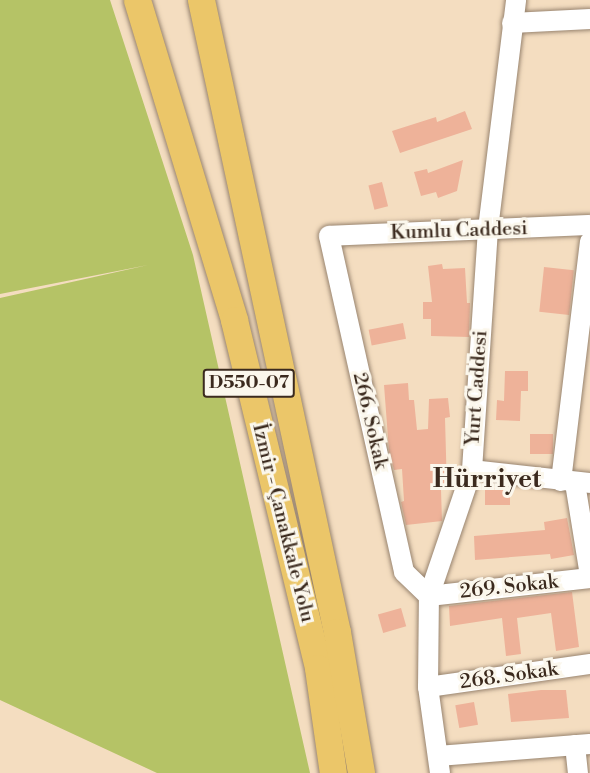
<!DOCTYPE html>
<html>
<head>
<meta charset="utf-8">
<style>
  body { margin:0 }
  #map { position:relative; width:590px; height:773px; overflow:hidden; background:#f4ddc0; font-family:"Libre Bodoni",serif }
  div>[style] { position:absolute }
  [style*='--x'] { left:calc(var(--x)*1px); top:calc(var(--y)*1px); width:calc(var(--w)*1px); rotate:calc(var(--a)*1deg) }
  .green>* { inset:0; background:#b5c366 }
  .building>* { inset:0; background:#eeb299; transform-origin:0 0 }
  .roads { filter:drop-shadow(0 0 2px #98846f) drop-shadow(0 0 2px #98846f) }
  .minor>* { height:20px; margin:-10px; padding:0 10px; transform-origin:10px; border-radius:10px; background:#fff }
  .highway>* { height:27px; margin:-13.5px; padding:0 13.5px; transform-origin:13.5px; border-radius:13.5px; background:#ebc669 }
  span { translate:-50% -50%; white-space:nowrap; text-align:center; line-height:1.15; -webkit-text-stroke:6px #fbf7ec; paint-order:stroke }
  .shield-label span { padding:2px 4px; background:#fbf7ec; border:2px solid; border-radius:4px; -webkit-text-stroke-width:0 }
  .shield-label { font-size:18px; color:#3b2a1e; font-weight:700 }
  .street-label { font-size:20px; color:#3b2a1e }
  .district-label { font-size:26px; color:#3b2a1e; font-weight:700 }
</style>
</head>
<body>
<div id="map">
  <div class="green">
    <i style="clip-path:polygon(0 0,110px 0,193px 255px,310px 773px,157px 773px,0 700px,0 298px,148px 265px,0 294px)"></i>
  </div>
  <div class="building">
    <i style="clip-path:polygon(465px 111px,472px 129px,400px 153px,392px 131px,436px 117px,437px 122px)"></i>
    <i style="clip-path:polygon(463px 160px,457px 191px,438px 198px,436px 192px,421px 196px,414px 172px,427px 169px,428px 173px)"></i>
    <i style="left:382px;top:182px;width:25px;height:14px;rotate:76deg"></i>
    <i style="clip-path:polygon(442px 264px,443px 269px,465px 268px,467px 303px,470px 303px,469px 337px,431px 336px,431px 319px,423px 319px,423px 302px,432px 302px,428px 266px)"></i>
    <i style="left:544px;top:267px;width:30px;height:45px;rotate:6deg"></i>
    <i style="left:403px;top:323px;width:16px;height:35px;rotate:79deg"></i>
    <i style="clip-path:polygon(505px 371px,528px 371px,528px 391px,521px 391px,520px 421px,496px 420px,497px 400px,504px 401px)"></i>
    <i style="clip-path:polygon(408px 383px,409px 400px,414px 400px,417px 430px,428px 429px,429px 399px,448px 398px,450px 417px,445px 418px,447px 490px,441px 490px,442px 521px,406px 525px,401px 502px,404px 501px,402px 469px,394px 470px,389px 451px,384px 385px)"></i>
    <i style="left:530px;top:434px;width:23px;height:20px"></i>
    <i style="left:510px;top:488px;width:17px;height:25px;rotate:90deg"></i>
    <i style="clip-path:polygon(567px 518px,574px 555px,551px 559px,550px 554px,475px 560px,474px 536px,545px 530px,544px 522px)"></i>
    <i style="clip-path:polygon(572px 592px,579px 647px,556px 651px,551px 613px,517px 618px,521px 654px,506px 656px,502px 618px,450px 626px,449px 606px)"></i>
    <i style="left:401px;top:608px;width:19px;height:24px;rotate:74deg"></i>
    <i style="clip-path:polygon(541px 690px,566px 690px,569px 718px,511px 722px,508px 694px)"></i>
    <i style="left:474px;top:702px;width:23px;height:19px;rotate:80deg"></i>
  </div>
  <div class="roads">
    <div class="minor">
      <i style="--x:512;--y:23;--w:78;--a:-2.9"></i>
      <i style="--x:590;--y:225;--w:261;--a:177.6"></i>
      <i style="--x:329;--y:236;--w:344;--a:77.4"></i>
      <i style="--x:404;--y:572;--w:35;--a:44"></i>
      <i style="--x:429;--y:596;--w:162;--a:-6.4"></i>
      <i style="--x:472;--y:470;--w:119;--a:6.3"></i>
      <i style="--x:561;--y:481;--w:241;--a:-83.1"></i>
      <i style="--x:575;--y:483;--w:94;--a:80.8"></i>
      <i style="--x:428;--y:687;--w:164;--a:-8.1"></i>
      <i style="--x:575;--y:745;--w:28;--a:84"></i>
      <i style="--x:438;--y:756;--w:152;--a:-4.5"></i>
      <i style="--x:440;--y:773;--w:87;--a:-97.9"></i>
      <i style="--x:428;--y:687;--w:91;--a:-89.4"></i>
      <i style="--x:429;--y:596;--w:133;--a:-71.2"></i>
      <i style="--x:472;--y:470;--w:242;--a:-86.2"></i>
      <i style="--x:488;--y:229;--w:231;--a:-83"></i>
    </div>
    <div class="highway">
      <i style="--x:137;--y:0;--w:334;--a:73.1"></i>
      <i style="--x:234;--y:320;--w:358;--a:76.4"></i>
      <i style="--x:318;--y:668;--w:106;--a:81.9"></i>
      <i style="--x:201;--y:0;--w:646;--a:77.86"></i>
      <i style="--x:337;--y:632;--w:143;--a:80.3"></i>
    </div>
  </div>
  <div class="shield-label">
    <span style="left:249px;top:383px">D550-07</span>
  </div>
  <div class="street-label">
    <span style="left:459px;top:231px;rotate:-2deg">Kumlu Caddesi</span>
    <span style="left:477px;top:388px;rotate:-86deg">Yurt Caddesi</span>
    <span style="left:370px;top:421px;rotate:77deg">266. Sokak</span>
    <span style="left:283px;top:523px;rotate:76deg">İzmir - Çanakkale Yolu</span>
    <span style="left:509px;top:587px;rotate:-6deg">269. Sokak</span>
    <span style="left:509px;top:676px;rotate:-8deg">268. Sokak</span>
  </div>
  <div class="district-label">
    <span style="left:487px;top:480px">Hürriyet</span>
  </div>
</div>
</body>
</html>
